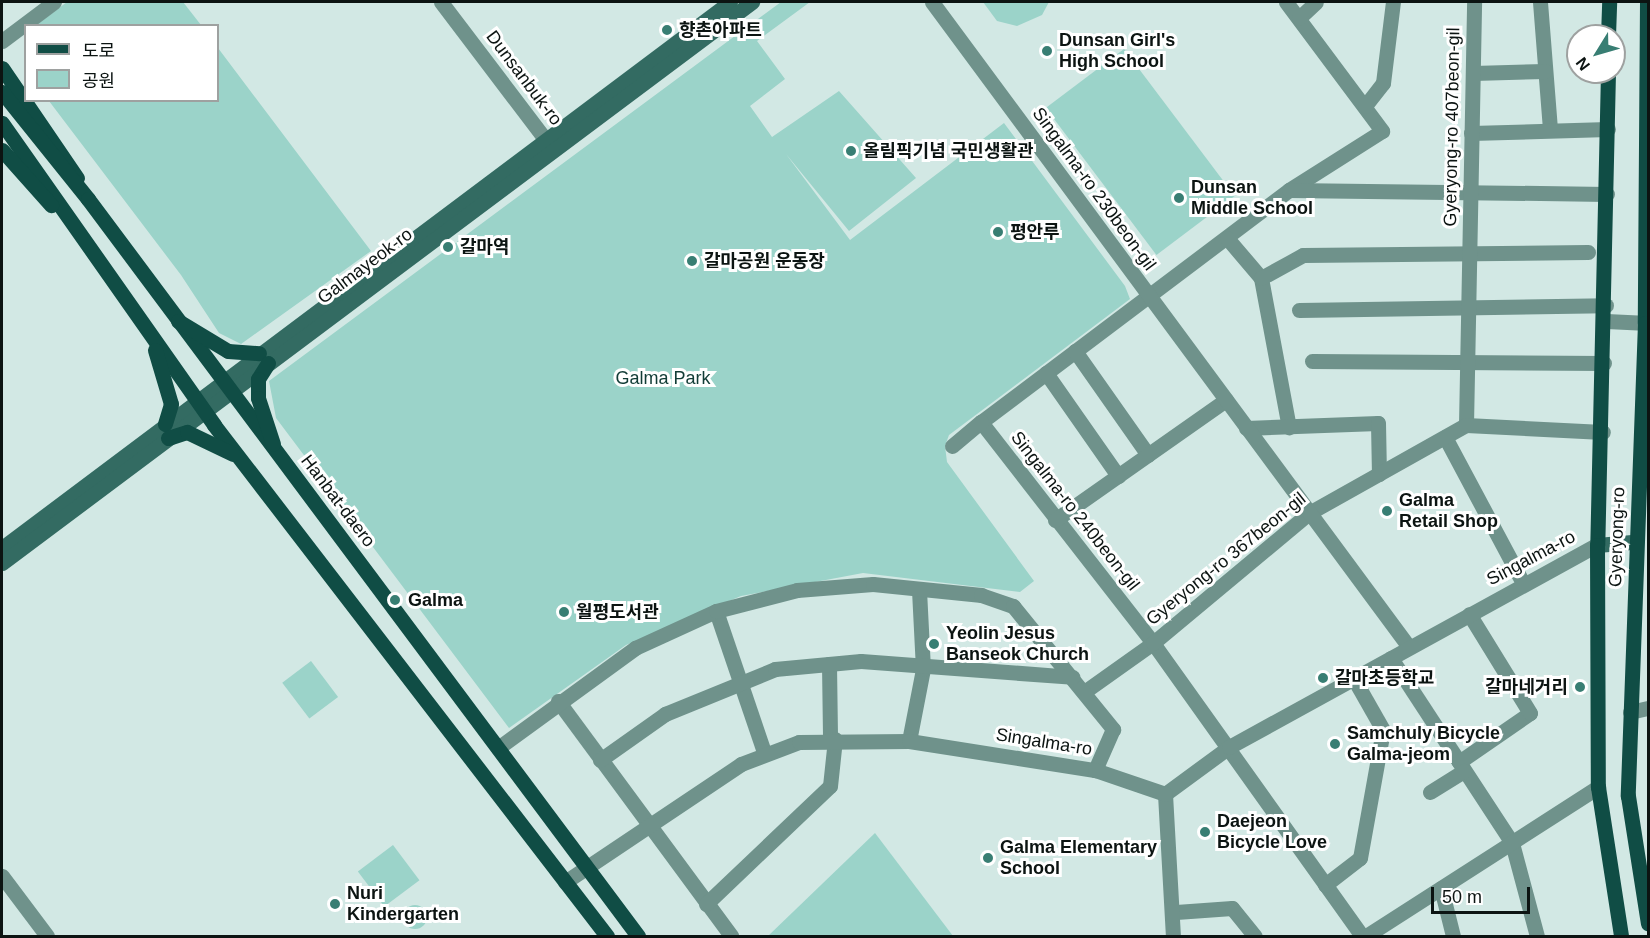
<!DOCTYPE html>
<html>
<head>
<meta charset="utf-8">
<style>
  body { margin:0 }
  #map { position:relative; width:1650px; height:938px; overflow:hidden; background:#d2e8e4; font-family:Arial,"Noto Sans KR",sans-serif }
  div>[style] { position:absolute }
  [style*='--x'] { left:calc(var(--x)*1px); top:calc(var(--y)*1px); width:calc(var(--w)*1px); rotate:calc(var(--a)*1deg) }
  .green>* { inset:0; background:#9bd3c9; transform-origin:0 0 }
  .round { border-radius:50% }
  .minor>* { height:15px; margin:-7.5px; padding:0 7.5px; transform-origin:7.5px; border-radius:7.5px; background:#6f928b }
  .tertiary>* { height:15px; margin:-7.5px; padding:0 7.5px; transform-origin:7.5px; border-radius:7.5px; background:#6f928b }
  .secondary>* { height:15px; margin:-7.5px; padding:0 7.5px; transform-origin:7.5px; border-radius:7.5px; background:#336b62 }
  .primary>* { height:15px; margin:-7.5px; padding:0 7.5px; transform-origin:7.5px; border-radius:7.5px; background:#104d45 }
  .dots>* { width:16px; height:16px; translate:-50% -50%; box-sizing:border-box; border:3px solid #fff; border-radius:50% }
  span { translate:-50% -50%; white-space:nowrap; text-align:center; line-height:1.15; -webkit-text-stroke:6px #fff; paint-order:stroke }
  .poi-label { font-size:18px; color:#0c1412; font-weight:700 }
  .left { translate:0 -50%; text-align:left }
  .right { translate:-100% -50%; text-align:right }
  .street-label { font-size:18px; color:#0c1412 }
  .park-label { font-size:18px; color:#113c36 }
  .frame { position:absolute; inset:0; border:3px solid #0c1412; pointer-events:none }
  .legend { position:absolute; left:24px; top:24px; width:195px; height:78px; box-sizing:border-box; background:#fff; border:2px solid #9ea1a0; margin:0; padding:8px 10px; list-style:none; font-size:18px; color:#0c1412 }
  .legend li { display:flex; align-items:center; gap:12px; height:30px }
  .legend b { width:30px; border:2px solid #9ea1a0 }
  .north { position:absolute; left:1566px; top:24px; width:60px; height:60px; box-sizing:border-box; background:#fff; border:2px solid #9ea1a0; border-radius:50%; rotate:233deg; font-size:16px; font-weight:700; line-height:24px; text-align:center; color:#0c1412 }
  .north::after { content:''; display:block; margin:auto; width:21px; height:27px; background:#387e73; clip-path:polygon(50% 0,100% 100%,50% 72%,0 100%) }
  .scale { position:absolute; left:1431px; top:887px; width:99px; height:27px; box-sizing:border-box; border:3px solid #0c1412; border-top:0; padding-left:8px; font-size:18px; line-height:21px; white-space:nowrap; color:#0c1412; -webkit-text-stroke:4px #fff; paint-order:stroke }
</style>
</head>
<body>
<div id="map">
  <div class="green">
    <i style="clip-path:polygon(67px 2px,183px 2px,201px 25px,35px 26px)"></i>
    <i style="clip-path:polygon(781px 2px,810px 2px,757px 41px,785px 79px,750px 106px,772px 137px,839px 91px,916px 178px,849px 231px,786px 154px,850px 240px,1004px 123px,1125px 286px,1130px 299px,949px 435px,945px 446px,947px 462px,1034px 581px,1020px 592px,863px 573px,741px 596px,626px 645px,509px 728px,276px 418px,269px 381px)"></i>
    <i style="clip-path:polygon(983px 2px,1049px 2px,1042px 15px,1017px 26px,997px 21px)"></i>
    <i style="clip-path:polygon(218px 48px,371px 251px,241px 344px,219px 333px,181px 275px,49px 101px,218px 100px)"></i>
    <i style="left:1124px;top:49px;width:184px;height:98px;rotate:53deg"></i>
    <i style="left:311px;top:661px;width:45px;height:36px;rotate:53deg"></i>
    <i style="clip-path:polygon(875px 833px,953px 936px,768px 936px)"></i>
    <i style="left:393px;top:845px;width:44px;height:44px;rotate:53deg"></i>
    <i class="round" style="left:403px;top:905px;width:24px;height:24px"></i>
  </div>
  <div class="minor">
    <i style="--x:1286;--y:2;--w:161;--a:53.3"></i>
    <i style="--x:1382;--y:131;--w:110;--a:147.6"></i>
    <i style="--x:1289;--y:190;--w:386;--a:143"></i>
    <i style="--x:981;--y:422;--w:280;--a:52.1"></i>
    <i style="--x:1153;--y:643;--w:360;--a:54.5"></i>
    <i style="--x:1540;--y:2;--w:128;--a:85.5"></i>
    <i style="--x:1299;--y:18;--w:23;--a:-43"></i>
    <i style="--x:2;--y:41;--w:65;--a:-36.9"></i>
    <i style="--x:1473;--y:73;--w:72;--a:-1.6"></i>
    <i style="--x:1365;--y:106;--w:29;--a:-52"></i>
    <i style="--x:1383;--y:83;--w:82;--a:-83"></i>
    <i style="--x:1471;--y:133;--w:137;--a:-1.7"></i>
    <i style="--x:1289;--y:190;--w:318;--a:0.7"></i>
    <i style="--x:1227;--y:238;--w:52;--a:49.6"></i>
    <i style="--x:1261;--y:278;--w:152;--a:79.4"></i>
    <i style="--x:1261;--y:278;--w:48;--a:-28.7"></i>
    <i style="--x:1303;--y:255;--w:285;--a:-0.6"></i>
    <i style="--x:1299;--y:310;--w:307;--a:-0.9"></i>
    <i style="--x:1075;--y:351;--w:127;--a:54.9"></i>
    <i style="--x:1312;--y:361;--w:292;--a:0.4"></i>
    <i style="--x:1046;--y:373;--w:126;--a:55"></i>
    <i style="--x:1466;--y:425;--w:423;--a:-88.9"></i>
    <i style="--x:1246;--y:428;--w:132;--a:-2.2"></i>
    <i style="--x:1378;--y:423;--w:51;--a:88.9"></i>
    <i style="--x:1445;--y:437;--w:166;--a:61.9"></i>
    <i style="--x:952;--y:446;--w:38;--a:-40"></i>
    <i style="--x:1055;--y:520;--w:209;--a:-35.1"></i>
    <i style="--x:716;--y:611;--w:149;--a:71.2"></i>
    <i style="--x:1391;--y:658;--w:221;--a:56.8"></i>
    <i style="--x:1512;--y:843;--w:96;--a:75"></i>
    <i style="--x:829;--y:664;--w:75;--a:89.2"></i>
    <i style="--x:1084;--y:692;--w:85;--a:-35.4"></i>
    <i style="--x:1153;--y:643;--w:203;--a:-39.8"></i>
    <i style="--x:1309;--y:513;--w:180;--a:-29.3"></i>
    <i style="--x:1466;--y:425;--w:137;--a:2.9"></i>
    <i style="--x:558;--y:701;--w:292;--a:53.6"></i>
    <i style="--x:1630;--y:712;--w:18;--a:-13"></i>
    <i style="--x:909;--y:741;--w:73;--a:-79"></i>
    <i style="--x:923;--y:669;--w:80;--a:-92.9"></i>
    <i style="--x:498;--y:748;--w:170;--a:-36.1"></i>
    <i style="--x:635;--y:648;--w:89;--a:-24.6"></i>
    <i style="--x:716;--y:611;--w:84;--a:-14.5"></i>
    <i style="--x:797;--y:590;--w:76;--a:-4.5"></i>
    <i style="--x:873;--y:584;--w:109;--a:5.8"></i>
    <i style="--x:981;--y:595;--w:34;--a:19"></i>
    <i style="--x:1013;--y:606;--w:159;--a:50.9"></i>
    <i style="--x:1113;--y:729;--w:45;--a:113.7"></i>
    <i style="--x:600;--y:760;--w:80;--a:-35.3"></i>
    <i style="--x:665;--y:714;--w:119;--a:-22.2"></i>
    <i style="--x:775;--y:669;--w:86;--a:-5.3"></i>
    <i style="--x:861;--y:661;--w:212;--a:4.3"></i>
    <i style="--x:1459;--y:762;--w:86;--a:-34.6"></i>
    <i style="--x:1530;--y:713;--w:116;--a:-121.6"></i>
    <i style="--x:1430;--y:792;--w:40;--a:-32"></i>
    <i style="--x:1325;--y:885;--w:44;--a:-37.6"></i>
    <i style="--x:1360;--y:858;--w:130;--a:-79.8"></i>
    <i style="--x:1383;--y:730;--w:59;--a:-119.6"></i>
    <i style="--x:1441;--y:888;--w:49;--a:76"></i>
    <i style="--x:706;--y:904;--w:171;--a:-43.6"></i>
    <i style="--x:830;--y:786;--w:47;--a:-83.9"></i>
    <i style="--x:1176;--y:912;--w:56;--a:-4.1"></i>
    <i style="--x:1232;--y:908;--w:36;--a:51"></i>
    <i style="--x:1366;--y:936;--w:276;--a:-32.7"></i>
  </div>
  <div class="tertiary">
    <i style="--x:441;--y:2;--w:172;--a:52.8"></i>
    <i style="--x:932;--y:2;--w:802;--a:53.52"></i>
    <i style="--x:1606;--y:321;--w:42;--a:2.7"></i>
    <i style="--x:1165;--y:794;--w:79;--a:-36.3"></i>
    <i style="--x:1229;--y:747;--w:420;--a:-28.8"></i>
    <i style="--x:1165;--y:794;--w:142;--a:86.8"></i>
    <i style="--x:2;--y:876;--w:75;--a:53.1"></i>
    <i style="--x:565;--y:882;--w:212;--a:-33.8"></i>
    <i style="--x:741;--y:764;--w:62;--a:-20.8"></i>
    <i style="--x:799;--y:742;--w:110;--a:-0.5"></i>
    <i style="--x:909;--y:741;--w:188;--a:8.9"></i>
    <i style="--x:1095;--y:770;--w:74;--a:18.9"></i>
  </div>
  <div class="secondary">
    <i style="--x:1597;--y:545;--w:38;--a:-5"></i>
    <i style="--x:2;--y:548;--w:910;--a:-36.87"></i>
    <i style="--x:2;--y:563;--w:937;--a:-36.8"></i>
  </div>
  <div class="primary">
    <i style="--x:1647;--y:2;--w:321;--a:90.4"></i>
    <i style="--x:1645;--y:323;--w:473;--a:92.1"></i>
    <i style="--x:1628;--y:796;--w:129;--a:81.1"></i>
    <i style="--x:1608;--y:36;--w:34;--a:-88"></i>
    <i style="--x:2;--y:68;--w:133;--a:55.7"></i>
    <i style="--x:1608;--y:72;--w:473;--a:91.3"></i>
    <i style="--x:1597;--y:545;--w:242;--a:89.8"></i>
    <i style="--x:1598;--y:787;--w:151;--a:81.2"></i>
    <i style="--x:2;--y:92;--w:137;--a:51.2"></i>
    <i style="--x:88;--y:199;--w:920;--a:53.27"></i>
    <i style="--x:2;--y:123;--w:369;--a:54.9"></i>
    <i style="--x:214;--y:425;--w:645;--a:52.44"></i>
    <i style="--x:2;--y:150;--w:74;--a:48.3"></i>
    <i style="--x:178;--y:321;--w:58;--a:31"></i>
    <i style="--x:228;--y:351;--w:31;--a:4"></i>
    <i style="--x:155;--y:350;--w:56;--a:73.5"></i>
    <i style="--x:171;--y:404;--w:21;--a:107"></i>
    <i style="--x:268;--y:363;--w:19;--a:122"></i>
    <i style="--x:258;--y:379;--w:19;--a:90"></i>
    <i style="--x:258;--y:398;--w:48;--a:71.9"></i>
    <i style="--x:168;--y:438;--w:20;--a:-18"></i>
    <i style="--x:187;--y:432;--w:51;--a:25.6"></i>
  </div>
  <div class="dots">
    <i style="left:667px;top:30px;background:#387e73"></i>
    <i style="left:1047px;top:51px;background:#387e73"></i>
    <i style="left:851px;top:151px;background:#387e73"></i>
    <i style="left:1179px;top:198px;background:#387e73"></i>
    <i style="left:998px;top:232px;background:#387e73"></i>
    <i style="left:448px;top:247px;background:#387e73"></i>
    <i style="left:692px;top:261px;background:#387e73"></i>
    <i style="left:1387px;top:511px;background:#387e73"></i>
    <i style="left:395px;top:600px;background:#387e73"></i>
    <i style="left:564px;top:612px;background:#387e73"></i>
    <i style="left:934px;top:644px;background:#387e73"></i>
    <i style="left:1323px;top:678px;background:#387e73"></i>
    <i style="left:1580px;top:687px;background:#387e73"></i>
    <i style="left:1335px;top:744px;background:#387e73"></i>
    <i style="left:1205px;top:832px;background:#387e73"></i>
    <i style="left:988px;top:858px;background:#387e73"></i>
    <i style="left:335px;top:904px;background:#387e73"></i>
  </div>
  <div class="poi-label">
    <span class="left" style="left:679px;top:30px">향촌아파트</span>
    <span class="left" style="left:1059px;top:51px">Dunsan Girl's<br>High School</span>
    <span class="left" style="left:863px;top:151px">올림픽기념 국민생활관</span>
    <span class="left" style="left:1191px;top:198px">Dunsan<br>Middle School</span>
    <span class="left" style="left:1010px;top:232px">평안루</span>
    <span class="left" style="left:460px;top:247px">갈마역</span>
    <span class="left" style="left:704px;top:261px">갈마공원 운동장</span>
    <span class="left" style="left:1399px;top:511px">Galma<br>Retail Shop</span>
    <span class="left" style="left:408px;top:600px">Galma</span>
    <span class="left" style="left:576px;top:612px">월평도서관</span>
    <span class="left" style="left:946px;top:644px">Yeolin Jesus<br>Banseok Church</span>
    <span class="left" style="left:1335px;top:678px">갈마초등학교</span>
    <span class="right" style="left:1568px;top:687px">갈마네거리</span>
    <span class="left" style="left:1347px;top:744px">Samchuly Bicycle<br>Galma-jeom</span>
    <span class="left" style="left:1217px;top:832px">Daejeon<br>Bicycle Love</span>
    <span class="left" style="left:1000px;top:858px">Galma Elementary<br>School</span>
    <span class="left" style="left:347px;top:904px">Nuri<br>Kindergarten</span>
  </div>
  <div class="street-label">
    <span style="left:524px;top:78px;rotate:53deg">Dunsanbuk-ro</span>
    <span style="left:1452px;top:127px;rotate:-89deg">Gyeryong-ro 407beon-gil</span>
    <span style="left:1094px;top:189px;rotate:54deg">Singalma-ro 230beon-gil</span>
    <span style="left:365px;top:266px;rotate:-37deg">Galmayeok-ro</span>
    <span style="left:338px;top:501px;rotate:53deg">Hanbat-daero</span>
    <span style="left:1075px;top:511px;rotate:52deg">Singalma-ro 240beon-gil</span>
    <span style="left:1617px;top:537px;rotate:-88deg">Gyeryong-ro</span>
    <span style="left:1531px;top:558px;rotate:-28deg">Singalma-ro</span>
    <span style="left:1226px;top:559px;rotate:-39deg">Gyeryong-ro 367beon-gil</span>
    <span style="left:1044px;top:742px;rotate:9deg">Singalma-ro</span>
  </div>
  <div class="park-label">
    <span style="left:663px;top:378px">Galma Park</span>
  </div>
  <div class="frame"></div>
  <ul class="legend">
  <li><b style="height:8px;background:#104d45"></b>도로</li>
  <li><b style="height:16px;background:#9bd3c9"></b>공원</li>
  </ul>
  <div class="north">N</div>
  <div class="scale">50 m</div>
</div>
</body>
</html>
